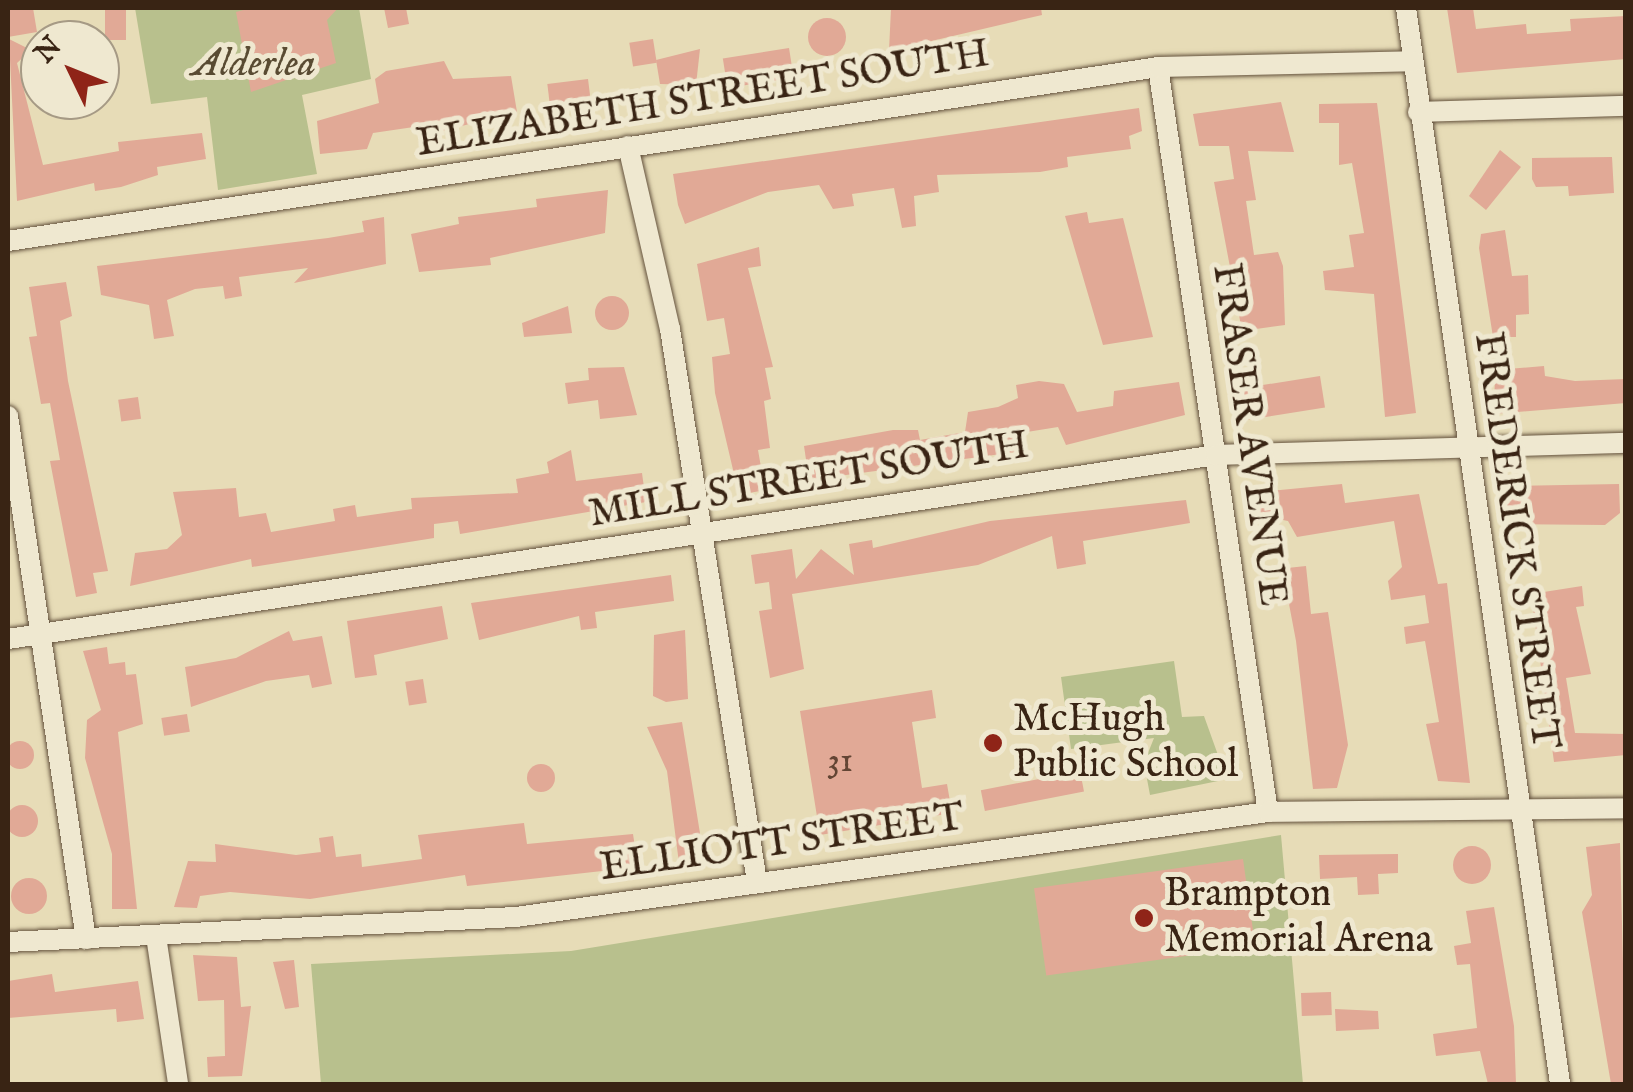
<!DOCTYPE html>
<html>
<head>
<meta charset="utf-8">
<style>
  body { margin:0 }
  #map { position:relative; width:1633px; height:1092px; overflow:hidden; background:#e7dcb7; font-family:"IM FELL English",serif }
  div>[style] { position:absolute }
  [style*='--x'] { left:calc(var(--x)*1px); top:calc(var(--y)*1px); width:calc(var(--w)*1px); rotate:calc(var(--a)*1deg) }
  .green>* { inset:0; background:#b8c08d }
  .building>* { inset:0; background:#e1a996; transform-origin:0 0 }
  .round { border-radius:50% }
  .roads { filter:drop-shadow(0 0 2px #64523d) drop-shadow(0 0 2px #64523d) }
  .minor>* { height:20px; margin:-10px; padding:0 10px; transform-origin:10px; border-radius:10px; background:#efe8d0 }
  .dots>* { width:28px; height:28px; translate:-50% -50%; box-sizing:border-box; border:5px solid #efe8d0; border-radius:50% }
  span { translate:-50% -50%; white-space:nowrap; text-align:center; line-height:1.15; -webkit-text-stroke:10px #efe8d0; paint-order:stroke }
  .number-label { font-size:35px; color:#634534 }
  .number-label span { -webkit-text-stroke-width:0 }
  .park-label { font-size:40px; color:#594b32; font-style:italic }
  .street-label { font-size:40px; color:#392414 }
  .poi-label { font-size:40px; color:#392414 }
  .left { translate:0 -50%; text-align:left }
  .frame { position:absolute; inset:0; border:10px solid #392414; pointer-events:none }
  .north { position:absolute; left:20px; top:20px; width:100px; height:100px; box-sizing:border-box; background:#efe8d0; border:2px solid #a69a85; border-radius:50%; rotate:313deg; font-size:28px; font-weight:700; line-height:40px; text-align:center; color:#392414 }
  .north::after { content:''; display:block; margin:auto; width:35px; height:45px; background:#8f2418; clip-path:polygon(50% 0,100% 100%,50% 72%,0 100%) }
</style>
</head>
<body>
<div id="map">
  <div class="green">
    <i style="clip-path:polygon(135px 8px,359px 8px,371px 79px,302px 95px,317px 174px,218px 190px,207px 97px,151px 104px)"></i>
    <i style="clip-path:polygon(1174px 661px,1182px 717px,1204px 716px,1223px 769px,1218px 781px,1150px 795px,1144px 763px,1154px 738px,1071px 749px,1061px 677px)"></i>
    <i style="clip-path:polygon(1281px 835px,1303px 1084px,321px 1084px,311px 964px,571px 951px)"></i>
  </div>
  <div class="building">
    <i style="clip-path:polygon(8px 8px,33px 8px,37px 32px,8px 37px)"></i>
    <i style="left:105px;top:8px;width:21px;height:32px"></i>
    <i style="clip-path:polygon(251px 8px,338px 8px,327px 20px,336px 63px,251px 92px,236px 12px)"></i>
    <i style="clip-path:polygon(384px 8px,406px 8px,409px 24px,388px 28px)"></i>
    <i style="clip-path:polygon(891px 8px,1041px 8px,1042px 15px,889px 51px)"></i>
    <i style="clip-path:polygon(1447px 8px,1473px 8px,1476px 29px,1526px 24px,1527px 34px,1571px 31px,1570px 19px,1626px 16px,1626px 59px,1457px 73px)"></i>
    <i class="round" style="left:808px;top:18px;width:38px;height:38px"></i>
    <i style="clip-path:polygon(9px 39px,31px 50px,17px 63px,43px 165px,119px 151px,118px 142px,202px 133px,206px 159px,157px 167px,158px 175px,121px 187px,95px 191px,94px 183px,17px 201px)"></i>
    <i style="left:653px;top:39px;width:24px;height:24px;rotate:81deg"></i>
    <i style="left:789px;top:48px;width:30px;height:67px;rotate:81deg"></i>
    <i style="clip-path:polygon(700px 49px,696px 85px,660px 84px,656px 60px)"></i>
    <i style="clip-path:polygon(444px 61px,453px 79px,511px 76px,517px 112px,442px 131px,441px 123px,373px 133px,367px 149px,320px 154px,317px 121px,379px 103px,375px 79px,386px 71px)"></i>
    <i style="left:588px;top:79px;width:23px;height:41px;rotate:83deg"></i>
    <i style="clip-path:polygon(1281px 102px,1294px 152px,1248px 151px,1256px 200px,1246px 201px,1254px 255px,1278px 252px,1283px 266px,1285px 325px,1242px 331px,1214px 182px,1234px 179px,1229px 146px,1199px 146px,1193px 114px)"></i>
    <i style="clip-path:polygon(1377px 103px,1416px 413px,1385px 417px,1374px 294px,1325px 290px,1323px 271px,1354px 267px,1349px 235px,1364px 233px,1352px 163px,1339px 165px,1339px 123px,1319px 123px,1319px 104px)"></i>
    <i style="clip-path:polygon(1139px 108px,1142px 131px,1129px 136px,1131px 149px,1067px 157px,1068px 167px,1040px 172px,937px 175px,939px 192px,914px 196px,916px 226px,902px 228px,894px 188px,852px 194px,854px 206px,833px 209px,819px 185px,768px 192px,685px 224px,678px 205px,673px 174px)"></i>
    <i style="clip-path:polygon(1500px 150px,1521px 167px,1486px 210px,1469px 196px)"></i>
    <i style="clip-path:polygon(1612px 157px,1614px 193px,1569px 196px,1568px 186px,1536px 187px,1532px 179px,1532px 158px)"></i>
    <i style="clip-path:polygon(608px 190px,605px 233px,490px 258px,491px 265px,419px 272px,411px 234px,459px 224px,458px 217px,537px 207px,536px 199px)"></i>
    <i style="clip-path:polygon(1087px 212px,1089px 223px,1123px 218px,1153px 337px,1103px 345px,1065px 216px)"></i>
    <i style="clip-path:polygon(384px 217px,386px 264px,294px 283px,308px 268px,239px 277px,242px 296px,225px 299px,223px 286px,195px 289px,167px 300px,174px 336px,154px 339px,149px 305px,101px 295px,97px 266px,328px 238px,364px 232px,362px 221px)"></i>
    <i style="clip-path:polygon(1505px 230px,1512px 276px,1528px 275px,1529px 314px,1516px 315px,1516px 337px,1493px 337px,1479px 248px,1481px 234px)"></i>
    <i style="clip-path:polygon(759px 247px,761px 266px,748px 268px,773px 367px,765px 368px,771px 399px,764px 401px,770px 448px,758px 450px,765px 490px,749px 493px,738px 491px,715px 393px,712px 357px,730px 354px,724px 318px,707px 321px,697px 264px)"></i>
    <i style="clip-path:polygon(66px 282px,72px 316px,60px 321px,68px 381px,108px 571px,93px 573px,97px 593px,76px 597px,50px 461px,60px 460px,50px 403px,41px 404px,29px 337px,37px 336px,29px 287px)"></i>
    <i class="round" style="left:595px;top:296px;width:34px;height:34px"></i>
    <i style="clip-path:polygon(568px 306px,572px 333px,524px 337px,522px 323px)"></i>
    <i style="clip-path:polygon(1544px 366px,1545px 376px,1575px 381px,1626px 379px,1626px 403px,1494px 414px,1495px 370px)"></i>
    <i style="clip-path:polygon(624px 367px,637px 415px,600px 419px,598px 400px,568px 404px,565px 383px,589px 380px,588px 368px)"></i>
    <i style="left:1320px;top:376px;width:32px;height:88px;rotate:81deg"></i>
    <i style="clip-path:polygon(1039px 381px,1064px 384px,1077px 412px,1113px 406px,1114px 391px,1179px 382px,1185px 415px,1066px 445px,1058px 427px,1015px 434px,1016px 452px,809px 480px,804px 446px,893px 430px,918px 430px,920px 440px,965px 432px,968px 412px,998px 407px,1018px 398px,1016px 385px)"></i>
    <i style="left:138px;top:397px;width:22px;height:20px;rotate:82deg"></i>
    <i style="clip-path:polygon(571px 450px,576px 481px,642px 473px,646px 502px,460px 534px,458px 521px,434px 524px,434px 538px,252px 567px,251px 559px,130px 586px,135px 553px,167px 549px,182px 535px,173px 492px,236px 488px,239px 517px,266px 513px,271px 532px,335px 521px,333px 509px,355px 505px,357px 517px,412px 509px,411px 498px,518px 493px,516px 479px,549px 473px,547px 462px)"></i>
    <i style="clip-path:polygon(1342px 484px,1345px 503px,1419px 494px,1438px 584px,1447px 583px,1470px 783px,1438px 781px,1426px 724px,1439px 722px,1425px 641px,1406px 644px,1404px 627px,1429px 623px,1425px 595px,1391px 600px,1388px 581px,1402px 567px,1394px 521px,1297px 537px,1288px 521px,1252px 514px,1251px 493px)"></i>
    <i style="clip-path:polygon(1619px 484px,1620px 513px,1605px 525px,1505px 524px,1502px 491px,1514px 486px)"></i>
    <i style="clip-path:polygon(1186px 500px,1190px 523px,1083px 541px,1086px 564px,1057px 569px,1052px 536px,978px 565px,792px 594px,804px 669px,770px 678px,759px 611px,772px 609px,769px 582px,755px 584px,751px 555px,792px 549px,796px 579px,821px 549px,854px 575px,849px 544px,872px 540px,873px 548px,990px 521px)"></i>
    <i style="clip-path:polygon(1306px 566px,1311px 614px,1328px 612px,1348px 745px,1337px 788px,1313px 789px,1296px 641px,1289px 604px,1282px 605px,1278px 569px)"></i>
    <i style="clip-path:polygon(671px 575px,674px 601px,595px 612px,597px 628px,581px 630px,579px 616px,479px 640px,471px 603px)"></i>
    <i style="clip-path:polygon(1582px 586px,1584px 606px,1576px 607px,1591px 674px,1566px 678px,1575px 733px,1626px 734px,1626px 755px,1554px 762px,1531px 594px)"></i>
    <i style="clip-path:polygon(442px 606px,448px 639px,374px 655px,377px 675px,355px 678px,347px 621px)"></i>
    <i style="clip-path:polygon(685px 630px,688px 699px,666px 702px,653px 696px,654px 635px)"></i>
    <i style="clip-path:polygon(289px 631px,293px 641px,322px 636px,332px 684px,312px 688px,309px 675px,266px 681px,191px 707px,185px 667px,236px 658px)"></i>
    <i style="clip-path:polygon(107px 647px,109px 664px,125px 662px,126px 675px,136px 674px,143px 724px,118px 732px,137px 909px,112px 909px,112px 854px,85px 758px,87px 720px,101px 710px,83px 651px)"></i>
    <i style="left:423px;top:679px;width:24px;height:18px;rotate:81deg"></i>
    <i style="clip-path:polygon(932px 690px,936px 718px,912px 722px,922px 788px,947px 784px,952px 813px,820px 835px,800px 711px)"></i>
    <i style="left:187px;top:714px;width:18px;height:26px;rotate:81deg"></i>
    <i style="clip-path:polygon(682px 722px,704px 858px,679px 863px,667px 771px,647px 727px)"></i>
    <i class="round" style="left:6px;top:741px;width:28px;height:28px"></i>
    <i class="round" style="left:527px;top:764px;width:28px;height:28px"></i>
    <i style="left:1080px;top:771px;width:21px;height:101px;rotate:79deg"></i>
    <i class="round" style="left:6px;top:805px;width:32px;height:32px"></i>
    <i style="clip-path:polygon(524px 823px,527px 844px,633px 834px,638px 867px,467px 886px,465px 875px,310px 899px,230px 892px,200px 896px,197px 908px,174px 907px,188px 861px,216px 862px,215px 844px,296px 855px,321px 852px,319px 838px,333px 836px,336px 857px,361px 854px,362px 867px,422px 859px,418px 835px)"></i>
    <i style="clip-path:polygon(1620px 843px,1626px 1084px,1611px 1084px,1582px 912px,1592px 895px,1586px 847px)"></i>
    <i class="round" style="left:1453px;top:846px;width:38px;height:38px"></i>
    <i style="clip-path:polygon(1398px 854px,1398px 873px,1378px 874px,1379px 894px,1358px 895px,1357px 877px,1320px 879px,1319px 855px)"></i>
    <i style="left:1243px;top:859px;width:88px;height:211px;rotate:82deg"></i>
    <i class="round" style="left:11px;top:878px;width:36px;height:36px"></i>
    <i style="clip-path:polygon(1494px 907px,1514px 1026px,1516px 1084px,1488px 1084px,1480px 1051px,1436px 1056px,1433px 1034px,1477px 1028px,1470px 964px,1457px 965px,1454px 946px,1471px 943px,1466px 911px)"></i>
    <i style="clip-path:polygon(193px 955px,237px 957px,241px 1007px,251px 1006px,242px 1076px,208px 1077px,207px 1057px,225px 1056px,224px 1000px,198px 1001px)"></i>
    <i style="clip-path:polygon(294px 960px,299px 1007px,285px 1009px,273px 962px)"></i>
    <i style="clip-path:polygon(52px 974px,55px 992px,138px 981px,144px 1019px,117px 1022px,116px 1009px,8px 1018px,8px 981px)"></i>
    <i style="left:1331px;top:992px;width:23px;height:30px;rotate:88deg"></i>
    <i style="clip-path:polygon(1335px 1009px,1378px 1011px,1379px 1029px,1336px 1031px)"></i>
  </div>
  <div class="roads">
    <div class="minor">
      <i style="--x:1406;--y:8;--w:1087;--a:81.85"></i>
      <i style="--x:1158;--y:67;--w:753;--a:81.6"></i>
      <i style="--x:1418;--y:112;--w:208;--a:-1.7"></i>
      <i style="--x:628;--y:146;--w:188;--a:77.1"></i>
      <i style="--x:670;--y:329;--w:560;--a:81.06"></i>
      <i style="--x:8;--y:241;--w:1163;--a:-8.6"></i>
      <i style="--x:1158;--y:67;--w:255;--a:-1.3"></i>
      <i style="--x:8;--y:416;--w:529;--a:81.52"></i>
      <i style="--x:8;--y:639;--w:1222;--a:-8.66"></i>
      <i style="--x:1216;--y:455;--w:410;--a:-1.7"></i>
      <i style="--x:156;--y:936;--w:150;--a:81.5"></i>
      <i style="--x:8;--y:942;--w:509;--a:-2.82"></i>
      <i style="--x:516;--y:917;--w:759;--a:-7.95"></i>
      <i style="--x:1268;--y:812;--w:358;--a:-0.6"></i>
    </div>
  </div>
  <div class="dots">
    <i style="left:993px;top:743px;background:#8f2418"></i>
    <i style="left:1144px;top:918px;background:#8f2418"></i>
  </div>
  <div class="number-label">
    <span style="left:840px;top:762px">31</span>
  </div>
  <div class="park-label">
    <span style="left:254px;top:65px">Alderlea</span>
  </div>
  <div class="street-label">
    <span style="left:703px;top:100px;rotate:-9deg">ELIZABETH STREET SOUTH</span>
    <span style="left:1248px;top:435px;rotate:82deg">FRASER AVENUE</span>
    <span style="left:809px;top:481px;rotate:-9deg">MILL STREET SOUTH</span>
    <span style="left:1515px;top:541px;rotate:82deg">FREDERICK STREET</span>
    <span style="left:782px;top:844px;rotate:-8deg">ELLIOTT STREET</span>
  </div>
  <div class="poi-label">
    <span class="left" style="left:1013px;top:743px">McHugh<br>Public School</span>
    <span class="left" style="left:1164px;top:918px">Brampton<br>Memorial Arena</span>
  </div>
  <div class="frame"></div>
  <div class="north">N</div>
</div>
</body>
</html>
